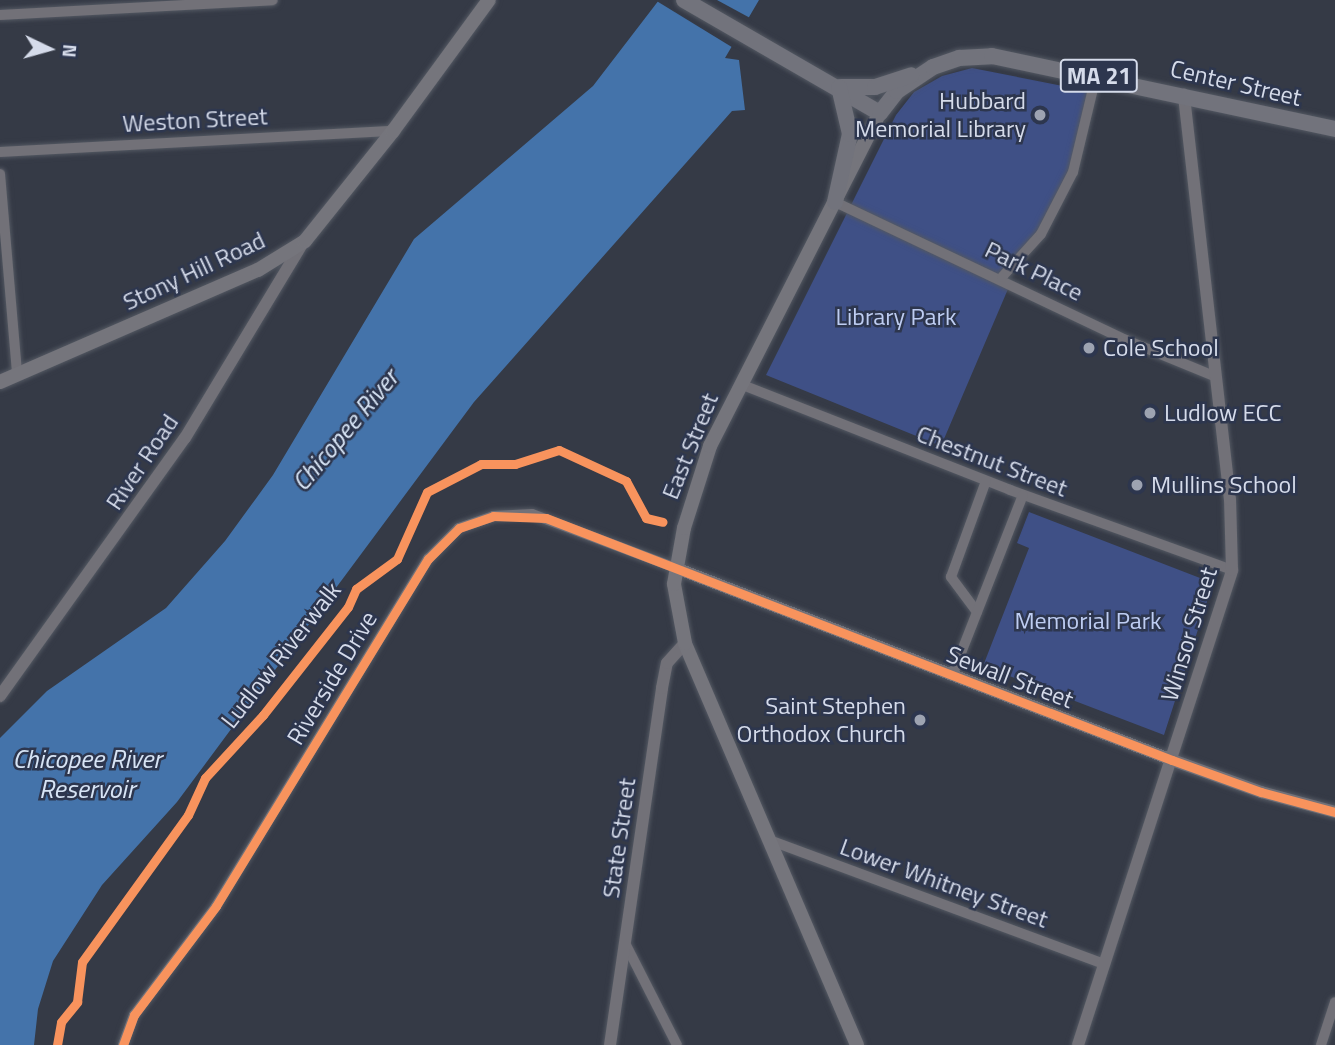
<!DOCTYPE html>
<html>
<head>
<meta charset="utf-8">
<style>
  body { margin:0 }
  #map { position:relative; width:1335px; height:1045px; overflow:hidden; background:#353a46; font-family:"Titillium Web",sans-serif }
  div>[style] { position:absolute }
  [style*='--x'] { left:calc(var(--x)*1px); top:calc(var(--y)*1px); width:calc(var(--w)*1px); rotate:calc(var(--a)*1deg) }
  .green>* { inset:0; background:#3f5086 }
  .water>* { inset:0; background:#4473aa }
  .pier>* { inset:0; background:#353a46 }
  .roads { filter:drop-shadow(0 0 2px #535862) drop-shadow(0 0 2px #535862) }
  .minor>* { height:10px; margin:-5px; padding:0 5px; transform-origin:5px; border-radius:5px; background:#727178 }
  .tertiary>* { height:12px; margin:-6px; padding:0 6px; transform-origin:6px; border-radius:6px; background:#727178 }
  .secondary>* { height:14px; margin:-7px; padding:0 7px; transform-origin:7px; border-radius:7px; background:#75757c }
  .primary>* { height:16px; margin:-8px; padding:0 8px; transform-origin:8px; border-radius:8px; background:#72737c }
  .cycleway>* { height:9px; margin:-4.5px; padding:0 4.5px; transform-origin:4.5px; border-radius:4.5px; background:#f8935d }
  .dots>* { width:19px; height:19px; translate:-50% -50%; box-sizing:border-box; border:4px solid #2d364e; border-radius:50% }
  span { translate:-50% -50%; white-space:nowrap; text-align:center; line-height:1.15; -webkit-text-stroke:5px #2d364e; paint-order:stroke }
  .shield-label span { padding:2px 5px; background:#2d364e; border:2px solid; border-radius:5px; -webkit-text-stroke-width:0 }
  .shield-label { font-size:23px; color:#d5dbea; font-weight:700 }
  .street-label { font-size:24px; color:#d5dbea }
  .poi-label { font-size:24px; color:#d5dbea }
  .right { translate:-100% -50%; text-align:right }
  .left { translate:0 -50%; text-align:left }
  .park-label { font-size:24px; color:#becdf2 }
  .water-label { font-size:26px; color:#d7e4f5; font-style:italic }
  .north { position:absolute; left:14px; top:14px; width:70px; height:70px; -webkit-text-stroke:5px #2d364e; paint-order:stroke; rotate:95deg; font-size:19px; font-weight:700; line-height:28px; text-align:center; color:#d5dbea }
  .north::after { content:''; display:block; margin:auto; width:24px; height:32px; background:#d5dbea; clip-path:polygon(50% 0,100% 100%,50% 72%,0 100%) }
</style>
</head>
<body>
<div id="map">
  <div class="green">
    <i style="clip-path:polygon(972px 68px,1093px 92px,1065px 189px,1037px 240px,1002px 276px,1011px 282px,941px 446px,766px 375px,896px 115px,914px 92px,942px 76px)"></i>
    <i style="clip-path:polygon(1029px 512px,1213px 583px,1164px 735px,983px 666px,1029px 548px,1017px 543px)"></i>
  </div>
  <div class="water">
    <i style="clip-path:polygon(659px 0,759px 0,725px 58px,739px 60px,745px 110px,732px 111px,474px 402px,177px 802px,102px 885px,53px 961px,38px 1009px,34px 1045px,0 1045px,0 738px,47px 691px,166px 608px,225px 541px,273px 475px,414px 239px,593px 86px)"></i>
  </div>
  <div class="pier">
    <i style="clip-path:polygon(655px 0,717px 0,752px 19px,735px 49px)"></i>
  </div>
  <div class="roads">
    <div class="minor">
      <i style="--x:0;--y:15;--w:273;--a:-3.1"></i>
      <i style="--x:0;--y:152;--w:394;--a:-3.1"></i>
      <i style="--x:0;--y:174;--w:201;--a:85.1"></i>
      <i style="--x:835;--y:202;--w:322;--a:25.4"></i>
      <i style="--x:1126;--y:340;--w:97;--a:22.3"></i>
      <i style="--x:1002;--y:277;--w:58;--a:-47.8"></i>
      <i style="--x:1041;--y:234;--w:70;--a:-62.7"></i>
      <i style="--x:1073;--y:172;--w:99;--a:-76.5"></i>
      <i style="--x:740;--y:384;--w:290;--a:21.4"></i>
      <i style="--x:1010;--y:490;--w:236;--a:19.8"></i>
      <i style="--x:977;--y:612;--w:44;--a:-126.6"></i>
      <i style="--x:951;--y:577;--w:102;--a:-70"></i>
      <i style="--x:952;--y:676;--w:194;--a:-68.6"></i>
      <i style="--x:769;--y:840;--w:358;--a:20.3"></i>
      <i style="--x:625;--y:943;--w:114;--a:63"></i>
      <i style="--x:123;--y:1045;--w:32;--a:-70"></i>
      <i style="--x:134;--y:1015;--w:136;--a:-53"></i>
      <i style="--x:216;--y:906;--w:407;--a:-58.6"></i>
      <i style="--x:428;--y:559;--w:44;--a:-45"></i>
      <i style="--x:459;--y:528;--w:36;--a:-19"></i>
      <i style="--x:493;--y:516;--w:39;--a:-3"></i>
      <i style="--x:532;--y:514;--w:154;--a:20.6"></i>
      <i style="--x:1321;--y:1045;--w:45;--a:-72"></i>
    </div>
    <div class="tertiary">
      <i style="--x:676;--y:568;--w:532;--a:21.16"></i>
      <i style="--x:1172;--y:760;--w:95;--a:19.8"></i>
      <i style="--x:1261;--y:792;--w:77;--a:15.1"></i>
      <i style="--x:0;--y:696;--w:317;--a:-54.4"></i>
      <i style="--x:185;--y:438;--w:230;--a:-58.9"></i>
      <i style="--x:610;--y:1045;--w:361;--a:-81.7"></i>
      <i style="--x:662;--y:688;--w:25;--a:-79"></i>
      <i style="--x:667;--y:663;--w:27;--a:-48"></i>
      <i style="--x:1078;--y:1045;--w:499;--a:-72"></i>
      <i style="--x:1232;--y:570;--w:70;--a:-91.6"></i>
      <i style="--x:1230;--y:500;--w:408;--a:-96.5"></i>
    </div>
    <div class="secondary">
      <i style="--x:0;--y:382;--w:281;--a:-23.5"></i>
      <i style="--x:258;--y:270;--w:55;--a:-31.7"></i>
      <i style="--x:305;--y:241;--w:141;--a:-51.3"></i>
      <i style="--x:393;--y:131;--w:162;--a:-53.8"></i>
      <i style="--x:857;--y:1045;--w:437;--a:-113.2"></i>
      <i style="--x:685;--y:643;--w:60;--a:-100.6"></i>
      <i style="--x:674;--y:584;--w:57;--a:-79.9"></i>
      <i style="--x:684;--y:528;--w:86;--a:-72.4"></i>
      <i style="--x:710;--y:446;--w:374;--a:-63"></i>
    </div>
    <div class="primary">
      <i style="--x:684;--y:0;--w:226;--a:30"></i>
      <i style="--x:880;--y:113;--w:28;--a:-52"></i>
      <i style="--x:897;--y:91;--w:43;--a:-33.7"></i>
      <i style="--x:933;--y:67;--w:28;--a:-19"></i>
      <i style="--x:959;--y:58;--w:33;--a:-3"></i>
      <i style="--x:992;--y:56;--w:351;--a:12"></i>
      <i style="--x:841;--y:87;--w:34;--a:0"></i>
      <i style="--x:875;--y:87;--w:38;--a:-18"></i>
      <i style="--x:835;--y:202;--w:70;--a:-77.6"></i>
      <i style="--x:850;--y:134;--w:48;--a:-103.2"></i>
    </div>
  </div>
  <div class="cycleway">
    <i style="--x:57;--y:1045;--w:23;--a:-80"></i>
    <i style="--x:61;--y:1022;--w:26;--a:-51"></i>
    <i style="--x:77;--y:1002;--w:40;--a:-82.9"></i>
    <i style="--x:82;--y:962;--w:181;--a:-54.2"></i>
    <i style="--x:188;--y:815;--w:41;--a:-65.3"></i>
    <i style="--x:205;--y:778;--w:86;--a:-47.4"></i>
    <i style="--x:263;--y:715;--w:137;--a:-51.8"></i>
    <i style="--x:348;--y:607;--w:20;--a:-66"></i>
    <i style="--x:356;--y:589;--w:51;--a:-36.2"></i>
    <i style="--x:397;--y:559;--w:73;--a:-65.9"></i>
    <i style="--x:427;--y:492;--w:61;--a:-27.4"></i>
    <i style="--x:481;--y:464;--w:34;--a:0"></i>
    <i style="--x:515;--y:464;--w:46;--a:-17.7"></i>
    <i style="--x:559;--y:450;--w:74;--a:24.8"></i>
    <i style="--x:626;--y:481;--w:42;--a:61.6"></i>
    <i style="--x:646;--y:518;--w:17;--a:13"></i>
    <i style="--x:123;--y:1045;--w:32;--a:-70"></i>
    <i style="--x:134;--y:1015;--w:136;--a:-53"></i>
    <i style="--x:216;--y:906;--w:407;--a:-58.6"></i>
    <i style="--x:428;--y:559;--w:44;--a:-45"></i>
    <i style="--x:459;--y:528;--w:36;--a:-19"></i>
    <i style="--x:493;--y:516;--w:53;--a:2.2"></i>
    <i style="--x:546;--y:518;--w:671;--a:21.14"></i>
    <i style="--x:1172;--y:760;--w:95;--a:19.8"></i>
    <i style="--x:1261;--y:792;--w:77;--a:15.1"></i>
  </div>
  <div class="dots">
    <i style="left:1040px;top:115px;background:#9da3b1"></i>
    <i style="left:1089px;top:348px;background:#9da3b1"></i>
    <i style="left:1150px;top:413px;background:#9da3b1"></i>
    <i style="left:1137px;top:485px;background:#9da3b1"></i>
    <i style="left:920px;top:720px;background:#9da3b1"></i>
  </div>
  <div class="shield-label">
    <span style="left:1099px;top:76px">MA 21</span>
  </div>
  <div class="street-label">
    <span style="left:1236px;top:83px;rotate:13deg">Center Street</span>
    <span style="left:195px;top:120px;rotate:-3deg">Weston Street</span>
    <span style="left:194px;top:271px;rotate:-25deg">Stony Hill Road</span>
    <span style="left:1034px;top:271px;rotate:26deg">Park Place</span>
    <span style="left:690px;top:446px;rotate:-68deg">East Street</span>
    <span style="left:992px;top:461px;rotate:21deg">Chestnut Street</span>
    <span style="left:142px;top:462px;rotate:-56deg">River Road</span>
    <span style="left:1189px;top:634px;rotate:-73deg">Winsor Street</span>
    <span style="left:281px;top:655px;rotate:-52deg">Ludlow Riverwalk</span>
    <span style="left:1010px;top:677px;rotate:21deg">Sewall Street</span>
    <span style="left:332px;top:678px;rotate:-59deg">Riverside Drive</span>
    <span style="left:619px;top:838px;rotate:-82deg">State Street</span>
    <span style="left:944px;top:883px;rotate:20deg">Lower Whitney Street</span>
  </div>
  <div class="poi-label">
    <span class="right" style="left:1026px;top:115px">Hubbard<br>Memorial Library</span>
    <span class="left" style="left:1103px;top:348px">Cole School</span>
    <span class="left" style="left:1164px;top:413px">Ludlow ECC</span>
    <span class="left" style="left:1151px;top:485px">Mullins School</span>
    <span class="right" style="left:906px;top:720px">Saint Stephen<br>Orthodox Church</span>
  </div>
  <div class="park-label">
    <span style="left:896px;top:317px">Library Park</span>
    <span style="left:1088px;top:621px">Memorial Park</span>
  </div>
  <div class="water-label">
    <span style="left:345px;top:430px;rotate:-50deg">Chicopee River</span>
    <span style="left:87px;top:774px">Chicopee River<br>Reservoir</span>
  </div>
  <div class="north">N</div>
</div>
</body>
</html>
